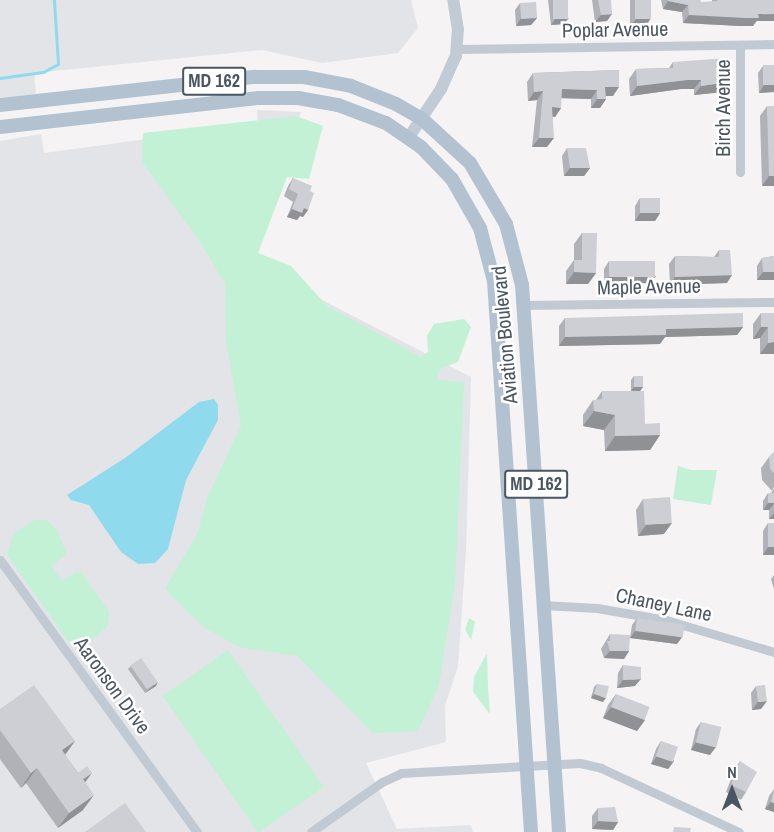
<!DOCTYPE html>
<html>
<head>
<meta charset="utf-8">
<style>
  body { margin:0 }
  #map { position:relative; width:774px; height:832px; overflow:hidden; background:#f5f3f3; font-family:"Archivo Narrow",sans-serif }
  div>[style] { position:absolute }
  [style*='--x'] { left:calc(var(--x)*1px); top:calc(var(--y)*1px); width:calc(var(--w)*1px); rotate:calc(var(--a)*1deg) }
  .airport>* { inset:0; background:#e2e4e7 }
  .green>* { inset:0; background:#c3f1d5; transform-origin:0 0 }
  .water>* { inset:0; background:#90daee }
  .stream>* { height:3px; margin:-1.5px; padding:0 1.5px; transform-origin:1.5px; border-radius:1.5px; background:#90daee }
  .minor>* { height:9px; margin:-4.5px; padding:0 4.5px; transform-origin:4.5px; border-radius:4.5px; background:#c1cad2 }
  .secondary>* { height:12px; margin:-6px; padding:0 6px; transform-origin:6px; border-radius:6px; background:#c1cbd6 }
  .primary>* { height:14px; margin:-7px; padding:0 7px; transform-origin:7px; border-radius:7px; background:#b3c2d1 }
  .wall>* { inset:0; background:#b0b2b7 }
  .shaded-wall>* { inset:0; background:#909195 }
  .building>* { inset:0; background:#cdcfd5; transform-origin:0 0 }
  span { translate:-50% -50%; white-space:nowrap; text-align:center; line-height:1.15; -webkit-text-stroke:5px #fff; paint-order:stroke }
  .shield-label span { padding:2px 4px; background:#fff; border:2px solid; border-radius:4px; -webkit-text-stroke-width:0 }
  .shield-label { font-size:18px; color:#4a5661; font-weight:700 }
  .street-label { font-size:20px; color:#4a5661 }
  .north { position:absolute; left:702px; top:760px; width:60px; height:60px; -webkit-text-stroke:4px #fff; paint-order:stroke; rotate:0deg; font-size:16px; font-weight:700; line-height:24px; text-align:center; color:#4a5661 }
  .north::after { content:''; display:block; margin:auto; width:21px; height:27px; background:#4a5661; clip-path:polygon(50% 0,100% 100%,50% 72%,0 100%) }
</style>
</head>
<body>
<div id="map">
  <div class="airport">
    <i style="clip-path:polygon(0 0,411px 0,418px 28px,398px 53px,322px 63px,262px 50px,34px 73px,36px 94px,0 98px)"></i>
    <i style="clip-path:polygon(257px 110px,301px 112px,243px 259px,471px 377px,466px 551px,458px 666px,445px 706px,446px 742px,366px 763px,397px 829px,471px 825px,473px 832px,0 832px,0 141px,41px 134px,44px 153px,258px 124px)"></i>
  </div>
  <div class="green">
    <i style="clip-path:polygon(296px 116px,323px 126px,309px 179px,287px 177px,258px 253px,291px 266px,327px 306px,421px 357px,428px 352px,427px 336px,434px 324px,464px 319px,471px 327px,458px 362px,441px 368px,437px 375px,438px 380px,464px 382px,455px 584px,439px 685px,418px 731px,373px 733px,297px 656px,239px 647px,202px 626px,165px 589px,198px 532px,207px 498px,241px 426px,226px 341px,225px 284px,200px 242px,142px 162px,143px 133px)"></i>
    <i style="clip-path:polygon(678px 466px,691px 470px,717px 470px,711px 505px,673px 499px)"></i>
    <i style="clip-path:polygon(35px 520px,47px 520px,56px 529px,67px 554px,51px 566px,62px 581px,76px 572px,82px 573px,109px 612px,108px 626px,85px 646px,70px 644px,7px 555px,13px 534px)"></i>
    <i style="clip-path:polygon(469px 618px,475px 622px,471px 640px,465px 630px)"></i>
    <i style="left:228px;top:650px;width:167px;height:80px;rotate:55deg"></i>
    <i style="clip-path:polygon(487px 653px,488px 686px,490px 714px,473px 692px,474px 677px)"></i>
  </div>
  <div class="water">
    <i style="clip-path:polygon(214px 399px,218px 405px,218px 420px,186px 480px,168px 549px,155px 563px,138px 564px,121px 552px,89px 505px,71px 500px,67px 495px,125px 458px,199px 402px)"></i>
  </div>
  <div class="stream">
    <i style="--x:0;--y:78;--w:43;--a:-7.9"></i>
    <i style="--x:43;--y:72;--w:17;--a:-28"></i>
    <i style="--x:58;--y:64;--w:64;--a:-93.6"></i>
  </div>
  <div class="minor">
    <i style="--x:740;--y:45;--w:127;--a:90"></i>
    <i style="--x:458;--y:49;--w:316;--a:-0.9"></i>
    <i style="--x:524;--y:305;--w:250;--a:-0.7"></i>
    <i style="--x:0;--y:560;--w:336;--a:54.1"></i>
    <i style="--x:543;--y:605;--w:54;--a:3.2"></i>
    <i style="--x:597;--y:608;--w:70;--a:9.9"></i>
    <i style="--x:666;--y:620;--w:113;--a:16.5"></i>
    <i style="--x:311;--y:832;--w:87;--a:-35.2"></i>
    <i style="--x:382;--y:782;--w:21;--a:-25"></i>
    <i style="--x:401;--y:773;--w:179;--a:-3.2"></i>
    <i style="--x:580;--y:763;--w:22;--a:13"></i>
    <i style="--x:601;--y:768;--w:152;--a:24.9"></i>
  </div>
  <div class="secondary">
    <i style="--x:409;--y:137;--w:58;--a:-56.3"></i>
    <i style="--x:441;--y:89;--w:36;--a:-66"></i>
    <i style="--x:456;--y:56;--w:26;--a:-86"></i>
    <i style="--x:458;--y:30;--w:30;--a:-99"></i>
  </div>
  <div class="primary">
    <i style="--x:0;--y:105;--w:257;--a:-6.3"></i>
    <i style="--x:255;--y:77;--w:49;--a:0"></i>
    <i style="--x:304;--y:77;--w:48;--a:10.8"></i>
    <i style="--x:351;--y:86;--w:48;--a:21.8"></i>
    <i style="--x:396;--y:104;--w:30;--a:30"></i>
    <i style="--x:422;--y:119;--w:65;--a:42.5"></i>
    <i style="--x:470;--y:163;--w:71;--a:59.5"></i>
    <i style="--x:506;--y:224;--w:63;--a:75.3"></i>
    <i style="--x:522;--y:285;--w:548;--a:86.13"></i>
    <i style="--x:0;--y:127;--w:261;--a:-6.4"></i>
    <i style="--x:259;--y:98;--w:39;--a:0"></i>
    <i style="--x:298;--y:98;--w:41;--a:9.9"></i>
    <i style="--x:338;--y:105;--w:51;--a:20.6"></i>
    <i style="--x:386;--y:123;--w:42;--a:34.4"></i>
    <i style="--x:421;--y:147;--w:45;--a:45.9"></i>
    <i style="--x:452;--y:179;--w:56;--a:60.3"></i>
    <i style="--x:480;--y:228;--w:55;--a:75.2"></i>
    <i style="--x:494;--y:281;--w:552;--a:86.16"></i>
  </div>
  <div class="wall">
    <i style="clip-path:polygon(548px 0,568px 0,564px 24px,551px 25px)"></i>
    <i style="clip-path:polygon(592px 0,611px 0,607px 21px,595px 22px)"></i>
    <i style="clip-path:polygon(630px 0,651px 0,646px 26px,630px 26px)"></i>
    <i style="clip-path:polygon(661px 0,700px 0,701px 2px,712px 2px,712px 0,774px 0,753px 26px,740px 26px,683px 23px,682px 12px,663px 9px)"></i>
    <i style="clip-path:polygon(520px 3px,537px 18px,531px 25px,516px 26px,515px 10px)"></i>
    <i style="clip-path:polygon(673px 62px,729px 82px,723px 92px,694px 95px,694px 89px,681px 89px,630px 96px,629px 79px,636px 69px,669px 68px)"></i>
    <i style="clip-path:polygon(763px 66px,774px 92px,759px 93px,758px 73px)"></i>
    <i style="clip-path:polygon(619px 70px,613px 96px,606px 96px,606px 99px,600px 108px,591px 108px,591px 99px,561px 98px,561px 108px,555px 117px,553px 116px,547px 147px,532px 147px,537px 100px,528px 101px,527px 82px,533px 73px)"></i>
    <i style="clip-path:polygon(767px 106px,774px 186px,762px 186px,760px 116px)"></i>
    <i style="clip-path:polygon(567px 148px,590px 168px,584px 176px,564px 176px,562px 156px)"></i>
    <i style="clip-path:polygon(293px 178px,310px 191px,308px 210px,303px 217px,300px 216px,297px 220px,287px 217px,293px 202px,284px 196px,288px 186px)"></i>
    <i style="clip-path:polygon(640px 198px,660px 213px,655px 221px,635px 221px,635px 206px)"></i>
    <i style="clip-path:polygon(582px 233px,596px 273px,588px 284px,566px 284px,566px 271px,574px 260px,574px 244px)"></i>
    <i style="clip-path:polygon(719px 250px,727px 283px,670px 285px,669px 264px,675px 256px,714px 257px)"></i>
    <i style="clip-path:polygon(774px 256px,774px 280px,757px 280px,757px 266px,762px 258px)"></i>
    <i style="clip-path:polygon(609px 261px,656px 276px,650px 283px,604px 284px,604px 269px)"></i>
    <i style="clip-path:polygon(761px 313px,774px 313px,774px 354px,760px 354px,760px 338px,753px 339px,753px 324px)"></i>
    <i style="clip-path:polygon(565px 318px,743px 327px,737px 335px,665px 337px,660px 344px,559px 346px,559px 326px)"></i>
    <i style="clip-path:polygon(634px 376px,643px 387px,640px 391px,631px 391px,631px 380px)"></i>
    <i style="clip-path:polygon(602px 391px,660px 435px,650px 450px,605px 451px,604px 430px,583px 426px,583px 415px,593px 400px,596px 400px)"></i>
    <i style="clip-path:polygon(774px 452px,774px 487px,772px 491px,762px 480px,761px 468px,769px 457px)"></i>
    <i style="clip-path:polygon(774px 489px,774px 519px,769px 519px,769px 510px,763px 510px,763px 501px,768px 493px,771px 493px)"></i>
    <i style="clip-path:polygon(643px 499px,664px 534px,638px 536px,636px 510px)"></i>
    <i style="clip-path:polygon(768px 523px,774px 523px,774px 555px,763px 555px,763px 531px)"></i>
    <i style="clip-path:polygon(774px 575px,774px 589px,771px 579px)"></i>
    <i style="clip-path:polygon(637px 618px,682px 637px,677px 644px,630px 638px,632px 625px)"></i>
    <i style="clip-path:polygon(610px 634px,629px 651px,624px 659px,604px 658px,601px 649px)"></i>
    <i style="clip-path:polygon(623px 665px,635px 686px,617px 688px,618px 673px)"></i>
    <i style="clip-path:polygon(131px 666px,156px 686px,145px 693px,128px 669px)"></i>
    <i style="clip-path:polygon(597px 684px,603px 702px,591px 698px,594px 687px)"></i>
    <i style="clip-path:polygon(756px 686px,761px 709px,752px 710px,751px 693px)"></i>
    <i style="clip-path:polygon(616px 694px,645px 720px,637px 731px,603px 718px,608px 705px)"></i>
    <i style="clip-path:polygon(0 709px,75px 741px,65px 755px,85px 782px,83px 810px,58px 828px,26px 783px,21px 788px,0 759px)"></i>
    <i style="clip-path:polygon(701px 722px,710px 755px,691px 750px,696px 729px)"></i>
    <i style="clip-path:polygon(661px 741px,674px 761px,668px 769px,651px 764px,656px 749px)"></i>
    <i style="clip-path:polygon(740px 761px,746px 792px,741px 800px,726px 792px,735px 769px)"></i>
    <i style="clip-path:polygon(774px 789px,774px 812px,765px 809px,769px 796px)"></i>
    <i style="clip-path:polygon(598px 808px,618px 822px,613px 830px,592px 829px,592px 816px)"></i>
  </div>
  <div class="shaded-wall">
    <i style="clip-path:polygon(668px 1px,688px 5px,682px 12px,663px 9px)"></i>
    <i style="clip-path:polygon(612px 14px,607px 21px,595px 22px,601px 15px)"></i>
    <i style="clip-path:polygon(774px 14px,774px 21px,756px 21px,753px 26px,740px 26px,683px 23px,689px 15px)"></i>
    <i style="clip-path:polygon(521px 18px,537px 18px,531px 25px,516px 26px)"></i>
    <i style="clip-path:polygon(569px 18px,564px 24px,551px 25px,555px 19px)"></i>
    <i style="clip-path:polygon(651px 18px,646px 26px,630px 26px,636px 19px)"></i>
    <i style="clip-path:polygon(687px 80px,701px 80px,694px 89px,681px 89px,630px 96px,637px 86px)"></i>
    <i style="clip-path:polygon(729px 82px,723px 92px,694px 95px,701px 86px)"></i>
    <i style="clip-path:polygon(764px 85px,774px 85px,774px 92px,759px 93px)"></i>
    <i style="clip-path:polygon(605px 87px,619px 87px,613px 96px,599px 96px)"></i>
    <i style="clip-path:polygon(562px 89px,597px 90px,591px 99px,555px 98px)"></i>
    <i style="clip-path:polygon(543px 91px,537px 100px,528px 101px,534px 92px)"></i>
    <i style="clip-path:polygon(597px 99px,606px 99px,600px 108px,591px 108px)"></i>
    <i style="clip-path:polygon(552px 107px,561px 108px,555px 117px,546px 116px)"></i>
    <i style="clip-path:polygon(539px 138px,554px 138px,547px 147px,532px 147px)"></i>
    <i style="clip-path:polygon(570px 168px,590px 168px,584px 176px,564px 176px)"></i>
    <i style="clip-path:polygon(769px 176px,774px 176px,774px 186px,762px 186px)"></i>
    <i style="clip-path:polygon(304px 208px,308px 210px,303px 217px,300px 216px,297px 220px,287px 217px,292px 209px)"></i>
    <i style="clip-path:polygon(640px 213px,660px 213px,655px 221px,635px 221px)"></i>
    <i style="clip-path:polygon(574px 272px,596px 273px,588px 284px,566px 284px)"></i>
    <i style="clip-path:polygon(763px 272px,774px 272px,774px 280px,757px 280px)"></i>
    <i style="clip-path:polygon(732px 275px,727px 283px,670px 285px,675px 277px)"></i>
    <i style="clip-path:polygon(656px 276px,650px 283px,604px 284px,609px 277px)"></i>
    <i style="clip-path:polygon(743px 327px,737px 335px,665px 337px,660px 344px,559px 346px,565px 337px,666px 329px)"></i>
    <i style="clip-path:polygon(761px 327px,768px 327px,760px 338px,753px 339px)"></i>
    <i style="clip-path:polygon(774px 342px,774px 354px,760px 354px,768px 343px)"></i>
    <i style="clip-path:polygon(634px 387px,643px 387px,640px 391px,631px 391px)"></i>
    <i style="clip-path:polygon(594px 411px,615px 415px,604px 430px,583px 426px)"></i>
    <i style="clip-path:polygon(660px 435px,650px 450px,605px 451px,615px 436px)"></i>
    <i style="clip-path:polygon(768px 503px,774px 503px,774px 504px,769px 510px,763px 510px)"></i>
    <i style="clip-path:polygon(774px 513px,774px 519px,769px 519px)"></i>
    <i style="clip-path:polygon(672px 523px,664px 534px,638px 536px,646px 525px)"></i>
    <i style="clip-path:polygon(768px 547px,774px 547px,774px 555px,763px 555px)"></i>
    <i style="clip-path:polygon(635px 631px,682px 637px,677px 644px,630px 638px)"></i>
    <i style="clip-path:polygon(610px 651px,629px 651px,624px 659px,604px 658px)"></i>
    <i style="clip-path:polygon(641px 679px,635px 686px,617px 688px,623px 680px)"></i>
    <i style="clip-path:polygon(158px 682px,156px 686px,145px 693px,148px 690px)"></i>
    <i style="clip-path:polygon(594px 694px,606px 698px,603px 702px,591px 698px)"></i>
    <i style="clip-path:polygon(767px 701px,761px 709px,752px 710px,758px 702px)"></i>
    <i style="clip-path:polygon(611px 707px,645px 720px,637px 731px,603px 718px)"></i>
    <i style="clip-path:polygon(75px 741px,64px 756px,62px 750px)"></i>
    <i style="clip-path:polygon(696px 742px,716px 747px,710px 755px,691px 750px)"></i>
    <i style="clip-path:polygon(657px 756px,674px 761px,668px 769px,651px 764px)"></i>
    <i style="clip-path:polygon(37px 768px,26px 783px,21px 788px,31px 773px)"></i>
    <i style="clip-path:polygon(92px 773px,81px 788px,83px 779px)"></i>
    <i style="clip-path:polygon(94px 795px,83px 810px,58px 828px,69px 813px)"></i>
    <i style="clip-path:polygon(771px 802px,774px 803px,774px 812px,765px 809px)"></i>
    <i style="clip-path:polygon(598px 821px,618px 822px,613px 830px,592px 829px)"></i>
  </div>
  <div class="building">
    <i style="left:553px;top:0;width:15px;height:19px"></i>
    <i style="clip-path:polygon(598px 0,611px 0,612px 14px,601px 15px)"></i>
    <i style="left:635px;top:0;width:16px;height:19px"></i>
    <i style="clip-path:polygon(668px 0,700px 0,701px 2px,717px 1px,717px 0,774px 0,774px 14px,758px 14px,759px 18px,745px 18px,689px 15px,688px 5px,668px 1px)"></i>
    <i style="left:536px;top:2px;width:16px;height:16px;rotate:86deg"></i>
    <i style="clip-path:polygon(727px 58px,729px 82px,701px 86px,701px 80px,687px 80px,637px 86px,636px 69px,673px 68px,673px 62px)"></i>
    <i style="left:774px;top:65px;width:20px;height:11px;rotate:90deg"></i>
    <i style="clip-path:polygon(619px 70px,619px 87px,605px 87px,606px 99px,597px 99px,597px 90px,562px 89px,561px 108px,552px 107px,554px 138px,539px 138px,543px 91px,534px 92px,533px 73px)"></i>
    <i style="clip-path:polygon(767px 106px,774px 106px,774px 176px,769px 176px)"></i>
    <i style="clip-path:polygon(567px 148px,586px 148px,590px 168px,570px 168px)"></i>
    <i style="clip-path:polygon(293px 178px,312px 186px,310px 191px,314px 193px,308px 210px,304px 208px,302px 213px,292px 209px,298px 194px,289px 189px)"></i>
    <i style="left:640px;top:198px;width:20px;height:15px"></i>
    <i style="clip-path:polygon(582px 233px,597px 233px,596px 273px,574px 272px,574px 260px,582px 260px)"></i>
    <i style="clip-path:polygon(719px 250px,730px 250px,732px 275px,675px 277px,675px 256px,719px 257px)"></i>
    <i style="clip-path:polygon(774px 256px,774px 272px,763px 272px,762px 258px)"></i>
    <i style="left:609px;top:261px;width:46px;height:16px"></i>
    <i style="clip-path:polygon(743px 313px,743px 327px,666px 329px,666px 335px,565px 337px,565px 318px)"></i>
    <i style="clip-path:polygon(761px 313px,774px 313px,774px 342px,768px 343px,768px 327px,761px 327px)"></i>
    <i style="left:634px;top:376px;width:9px;height:11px"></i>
    <i style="clip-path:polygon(602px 391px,644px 391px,645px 424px,660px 423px,660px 435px,615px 436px,615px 415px,594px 411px,593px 400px,602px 399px)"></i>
    <i style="clip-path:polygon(774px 452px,774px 473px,770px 469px,769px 457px)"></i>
    <i style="left:768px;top:493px;width:6px;height:10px"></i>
    <i style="left:670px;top:497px;width:26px;height:27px;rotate:86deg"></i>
    <i style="left:768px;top:523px;width:6px;height:24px"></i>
    <i style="left:637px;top:618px;width:48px;height:13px;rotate:8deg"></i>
    <i style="clip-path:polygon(610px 634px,630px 635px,629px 651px,610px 651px,607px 641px,610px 641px)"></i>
    <i style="left:141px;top:658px;width:29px;height:13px;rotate:55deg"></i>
    <i style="clip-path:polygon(623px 665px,641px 667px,641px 679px,623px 680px)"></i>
    <i style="clip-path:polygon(597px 684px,609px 686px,606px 698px,594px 694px)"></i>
    <i style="clip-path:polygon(34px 685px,75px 741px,62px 750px,78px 773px,87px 766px,92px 773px,83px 779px,94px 795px,69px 813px,37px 768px,31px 773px,0 730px,0 709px)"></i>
    <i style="left:765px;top:685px;width:16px;height:9px;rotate:83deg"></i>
    <i style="left:616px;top:694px;width:36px;height:14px;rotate:21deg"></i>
    <i style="left:701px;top:722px;width:21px;height:21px;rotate:14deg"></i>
    <i style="left:661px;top:741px;width:18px;height:16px;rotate:19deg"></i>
    <i style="clip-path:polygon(740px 761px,757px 772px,746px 792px,731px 785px)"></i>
    <i style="clip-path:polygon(774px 790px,774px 803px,771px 802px)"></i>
    <i style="clip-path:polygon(125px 803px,146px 832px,85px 832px)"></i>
    <i style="clip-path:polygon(615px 807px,618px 822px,598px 821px,598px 808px)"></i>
    <i style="clip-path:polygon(674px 827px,691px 828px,690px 832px,673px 832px)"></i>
  </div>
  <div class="shield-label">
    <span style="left:214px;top:81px">MD 162</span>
    <span style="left:536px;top:484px">MD 162</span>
  </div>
  <div class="street-label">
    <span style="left:615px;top:29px;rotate:-1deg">Poplar Avenue</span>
    <span style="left:722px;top:108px;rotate:-90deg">Birch Avenue</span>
    <span style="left:649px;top:286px;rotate:-1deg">Maple Avenue</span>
    <span style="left:504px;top:335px;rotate:-95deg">Aviation Boulevard</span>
    <span style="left:664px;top:604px;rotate:12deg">Chaney Lane</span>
    <span style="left:113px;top:685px;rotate:54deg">Aaronson Drive</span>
  </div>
  <div class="north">N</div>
</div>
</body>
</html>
